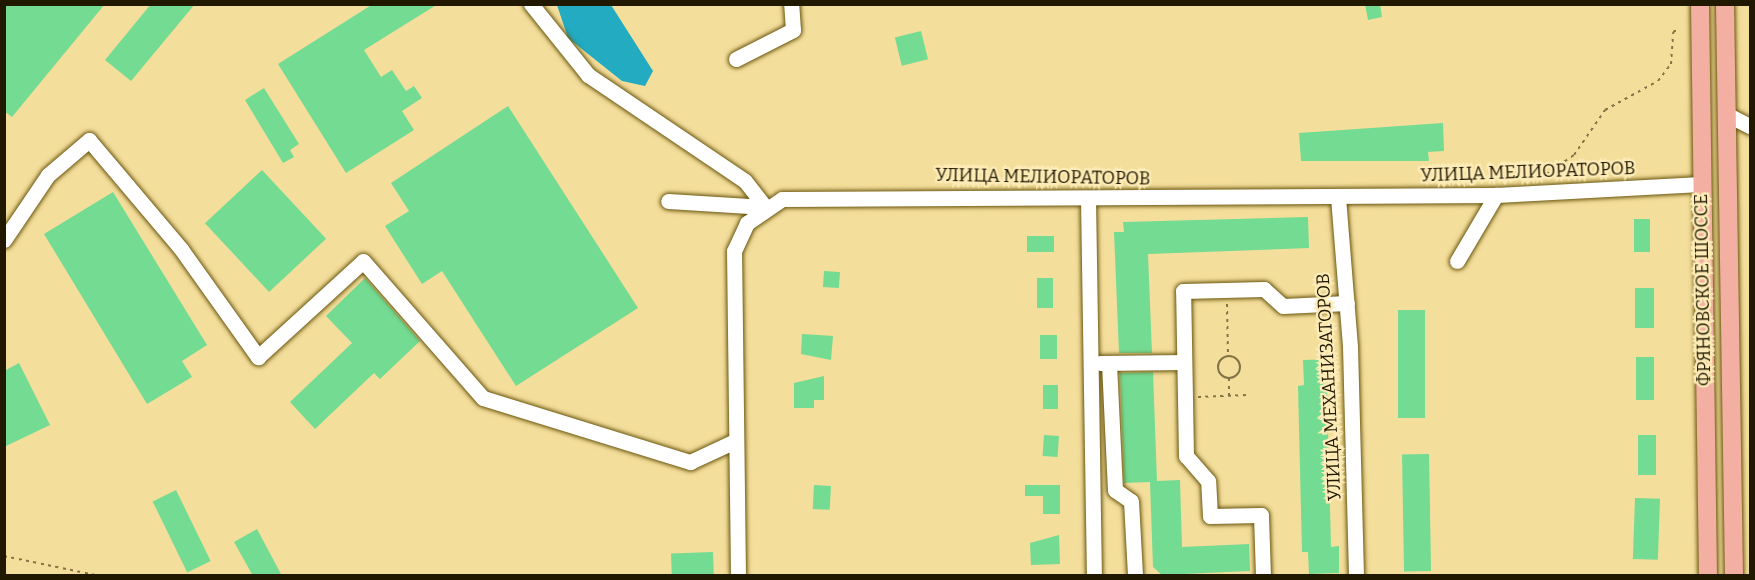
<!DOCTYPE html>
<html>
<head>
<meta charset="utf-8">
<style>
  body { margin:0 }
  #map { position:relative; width:1755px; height:580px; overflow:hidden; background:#f4de9b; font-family:Bitter,serif }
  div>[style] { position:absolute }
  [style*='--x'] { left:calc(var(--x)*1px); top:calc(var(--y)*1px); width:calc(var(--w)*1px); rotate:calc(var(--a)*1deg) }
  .water>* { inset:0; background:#22abc1 }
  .building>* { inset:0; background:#74db93; transform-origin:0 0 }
  .path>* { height:2px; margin-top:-1px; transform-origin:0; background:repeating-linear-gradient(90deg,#837448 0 3px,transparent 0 7.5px) }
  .path>.ring { margin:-1px; padding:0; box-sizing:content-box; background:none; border:2px solid #837448; border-radius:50% }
  .roads { filter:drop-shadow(0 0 2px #69560e) drop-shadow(0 0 2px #69560e) }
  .minor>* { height:15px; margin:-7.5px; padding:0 7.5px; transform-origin:7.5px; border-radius:7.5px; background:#fff }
  .major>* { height:18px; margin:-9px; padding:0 9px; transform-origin:9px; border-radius:9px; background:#f3afa2 }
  span { translate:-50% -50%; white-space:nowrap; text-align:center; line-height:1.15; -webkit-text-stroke:4.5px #fdecb7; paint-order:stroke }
  .street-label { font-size:18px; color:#211800 }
  .frame { position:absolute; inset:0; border:6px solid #211800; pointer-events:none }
</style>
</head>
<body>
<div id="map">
  <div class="water">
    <i style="clip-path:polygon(557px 5px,611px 5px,653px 71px,645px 86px,622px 81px,568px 38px)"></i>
  </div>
  <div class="building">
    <i style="clip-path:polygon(4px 4px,105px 4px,12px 117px,4px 111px)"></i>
    <i style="clip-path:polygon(151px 4px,195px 4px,131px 81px,105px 60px)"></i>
    <i style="clip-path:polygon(373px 4px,438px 4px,364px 50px,381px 77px,392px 70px,406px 91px,414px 86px,422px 98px,402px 111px,414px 130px,346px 173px,278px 64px)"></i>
    <i style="clip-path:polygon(1365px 4px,1380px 4px,1382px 17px,1368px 20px)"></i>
    <i style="left:921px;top:31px;width:29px;height:27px;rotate:76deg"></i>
    <i style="clip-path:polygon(264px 88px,299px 144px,290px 150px,294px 157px,283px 163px,245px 100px)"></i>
    <i style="clip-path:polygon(508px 106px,638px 308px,516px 386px,442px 271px,422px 284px,385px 226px,409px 211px,391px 183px)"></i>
    <i style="clip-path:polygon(1443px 123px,1444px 151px,1428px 152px,1429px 161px,1301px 161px,1299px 133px)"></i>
    <i style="left:262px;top:170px;width:94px;height:78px;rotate:47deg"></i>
    <i style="clip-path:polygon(113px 192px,207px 345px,182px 361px,192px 377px,147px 404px,44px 234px)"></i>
    <i style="clip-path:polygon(1308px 217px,1309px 248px,1148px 254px,1152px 353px,1119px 353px,1114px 232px,1124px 232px,1123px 222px)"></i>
    <i style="left:1634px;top:219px;width:16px;height:33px"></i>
    <i style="left:1027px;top:236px;width:27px;height:16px"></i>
    <i style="left:824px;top:271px;width:16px;height:16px;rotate:4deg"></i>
    <i style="clip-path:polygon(365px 278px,420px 341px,380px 379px,374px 373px,315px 429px,290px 402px,352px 343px,326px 316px)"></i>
    <i style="left:1037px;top:278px;width:16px;height:30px"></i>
    <i style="left:1654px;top:288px;width:40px;height:19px;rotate:90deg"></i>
    <i style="left:1398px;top:310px;width:27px;height:108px"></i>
    <i style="clip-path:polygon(802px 334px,833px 336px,831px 360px,801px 354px)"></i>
    <i style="left:1057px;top:335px;width:24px;height:17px;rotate:90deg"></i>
    <i style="left:1636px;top:357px;width:18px;height:43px"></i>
    <i style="clip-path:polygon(1335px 359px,1335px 389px,1327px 389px,1331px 547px,1339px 546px,1339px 573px,1309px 574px,1308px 552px,1302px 552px,1298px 386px,1304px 385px,1303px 360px)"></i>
    <i style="clip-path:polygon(19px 363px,50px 425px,4px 447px,4px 371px)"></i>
    <i style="clip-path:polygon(1153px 372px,1157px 481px,1180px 480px,1182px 547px,1249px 544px,1250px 571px,1162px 575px,1153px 567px,1150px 482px,1124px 483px,1120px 373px)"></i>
    <i style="clip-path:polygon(824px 376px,824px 400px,814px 400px,814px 408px,794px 408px,794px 383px)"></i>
    <i style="left:1043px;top:385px;width:15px;height:24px"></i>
    <i style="left:1044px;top:435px;width:15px;height:21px;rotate:4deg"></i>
    <i style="left:1638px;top:435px;width:18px;height:40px"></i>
    <i style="left:1429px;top:454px;width:117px;height:27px;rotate:89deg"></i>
    <i style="left:814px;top:485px;width:17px;height:24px;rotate:3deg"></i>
    <i style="clip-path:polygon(1025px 485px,1060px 485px,1060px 514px,1043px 514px,1043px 496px,1025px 496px)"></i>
    <i style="left:176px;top:490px;width:79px;height:26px;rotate:64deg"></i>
    <i style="left:1635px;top:498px;width:25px;height:61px;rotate:2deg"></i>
    <i style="clip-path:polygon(257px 529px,282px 576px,253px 576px,234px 542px)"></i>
    <i style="clip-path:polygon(1059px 535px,1060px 564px,1031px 565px,1030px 543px)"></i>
    <i style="left:713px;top:552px;width:24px;height:42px;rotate:88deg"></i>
  </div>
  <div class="path">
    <i style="--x:1540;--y:178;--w:41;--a:-34.1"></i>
    <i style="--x:1574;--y:155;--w:55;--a:-55.4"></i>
    <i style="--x:1605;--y:110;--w:60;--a:-28.7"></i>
    <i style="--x:1658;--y:81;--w:21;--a:-53"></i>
    <i style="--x:1671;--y:64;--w:32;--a:-86"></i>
    <i style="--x:1673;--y:32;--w:7;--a:-27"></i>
    <i style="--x:1227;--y:304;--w:51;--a:88.9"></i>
    <i class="ring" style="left:1218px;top:356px;width:20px;height:20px"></i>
    <i style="--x:1229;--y:378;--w:17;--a:90"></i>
    <i style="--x:1198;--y:397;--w:49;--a:-2.3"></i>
    <i style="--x:4;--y:556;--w:98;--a:11.8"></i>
  </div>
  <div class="roads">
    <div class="minor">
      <i style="--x:531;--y:4;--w:91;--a:51.2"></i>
      <i style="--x:588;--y:75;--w:189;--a:34"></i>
      <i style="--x:745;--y:181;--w:33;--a:52"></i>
      <i style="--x:765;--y:207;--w:97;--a:-176.5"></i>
      <i style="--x:736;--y:59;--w:64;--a:-27"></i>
      <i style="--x:793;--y:30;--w:26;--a:-94"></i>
      <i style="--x:1728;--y:115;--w:25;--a:27"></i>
      <i style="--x:1338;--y:197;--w:149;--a:85.4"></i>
      <i style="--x:1350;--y:346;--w:230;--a:88.5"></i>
      <i style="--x:1088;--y:198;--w:378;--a:89.1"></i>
      <i style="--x:4;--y:240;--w:78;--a:-55.9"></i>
      <i style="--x:48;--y:175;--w:54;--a:-40.5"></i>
      <i style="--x:89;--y:140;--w:143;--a:49.8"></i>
      <i style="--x:181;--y:249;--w:133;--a:54.5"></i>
      <i style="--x:258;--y:357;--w:142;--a:-42.4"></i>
      <i style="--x:363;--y:261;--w:182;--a:48.8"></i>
      <i style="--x:483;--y:398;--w:217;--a:17.2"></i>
      <i style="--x:690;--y:462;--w:50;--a:-25"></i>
      <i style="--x:1457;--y:261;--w:77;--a:-59.4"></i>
      <i style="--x:1100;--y:363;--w:84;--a:-0.7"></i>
      <i style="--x:1109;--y:363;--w:127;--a:87.3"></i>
      <i style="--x:1115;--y:490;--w:19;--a:35"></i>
      <i style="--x:1131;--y:501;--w:75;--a:86.9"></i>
      <i style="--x:738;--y:576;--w:325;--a:-90.7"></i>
      <i style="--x:734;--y:251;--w:31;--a:-65"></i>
      <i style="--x:747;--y:223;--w:42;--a:-34.4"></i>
      <i style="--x:782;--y:199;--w:714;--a:-0.32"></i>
      <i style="--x:1496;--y:195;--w:205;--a:-3.1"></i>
      <i style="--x:1263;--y:576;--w:61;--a:-91.9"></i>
      <i style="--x:1261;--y:515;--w:51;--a:178.9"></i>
      <i style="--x:1210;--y:516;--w:35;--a:-93"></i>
      <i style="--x:1208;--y:481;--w:33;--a:-131"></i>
      <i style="--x:1186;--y:456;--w:165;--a:-91"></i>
      <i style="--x:1183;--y:291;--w:81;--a:-1.4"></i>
      <i style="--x:1264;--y:289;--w:25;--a:42"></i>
      <i style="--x:1283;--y:306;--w:64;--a:-2.7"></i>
    </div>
    <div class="major">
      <i style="--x:1700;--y:4;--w:572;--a:89.2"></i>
      <i style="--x:1725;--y:4;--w:572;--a:89.1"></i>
    </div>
  </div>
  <div class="street-label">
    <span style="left:1528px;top:172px;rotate:-2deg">УЛИЦА МЕЛИОРАТОРОВ</span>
    <span style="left:1043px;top:177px;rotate:1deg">УЛИЦА МЕЛИОРАТОРОВ</span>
    <span style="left:1703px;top:290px;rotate:-91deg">ФРЯНОВСКОЕ ШОССЕ</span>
    <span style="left:1329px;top:387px;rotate:-93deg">УЛИЦА МЕХАНИЗАТОРОВ</span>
  </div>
  <div class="frame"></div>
</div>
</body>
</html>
